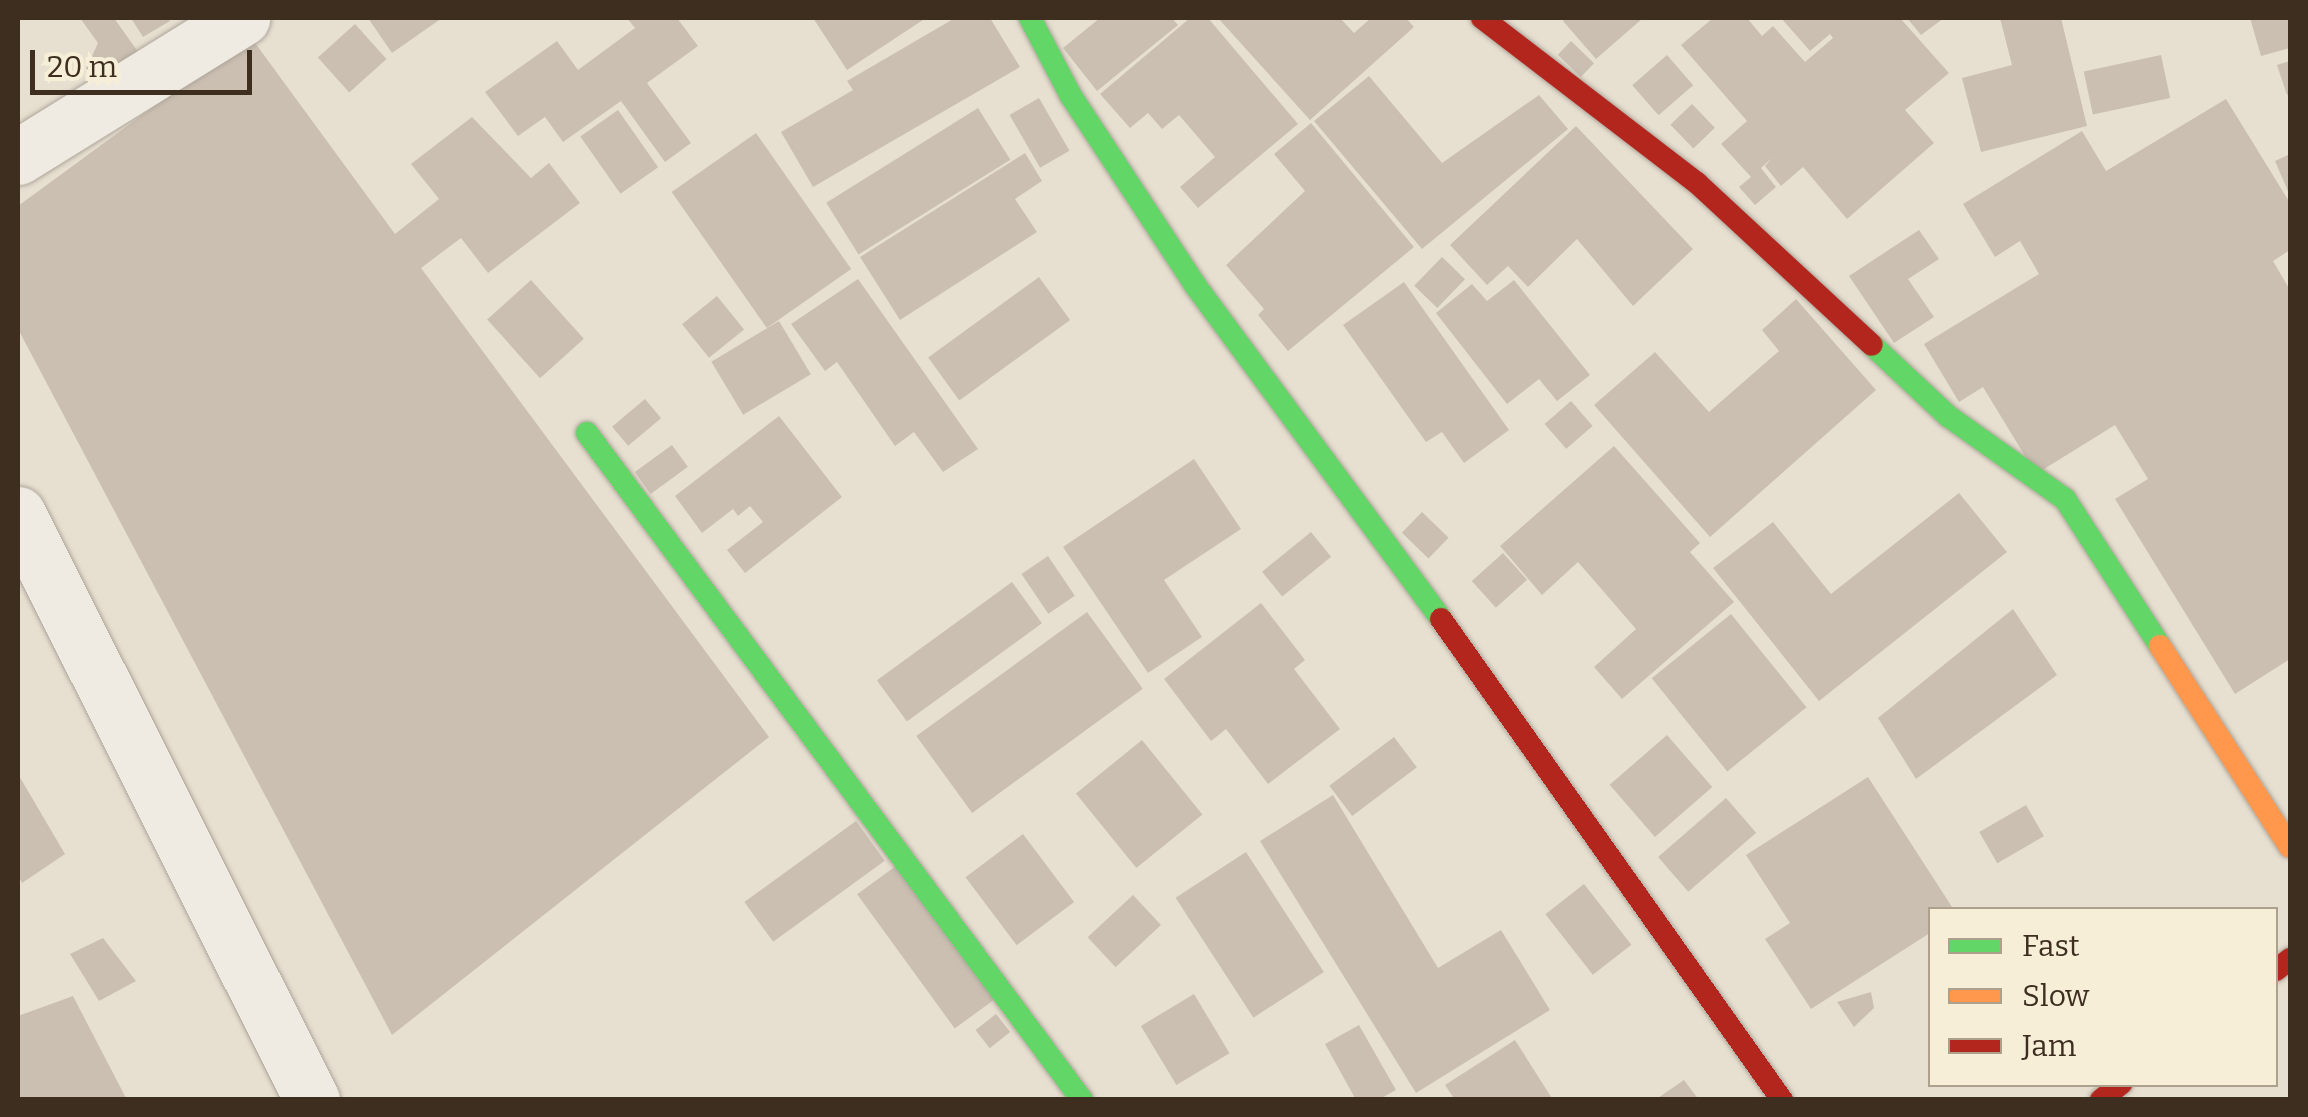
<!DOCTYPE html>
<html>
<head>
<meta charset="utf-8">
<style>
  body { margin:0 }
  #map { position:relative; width:2308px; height:1117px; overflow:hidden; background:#e7e0d1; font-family:Bitter,serif }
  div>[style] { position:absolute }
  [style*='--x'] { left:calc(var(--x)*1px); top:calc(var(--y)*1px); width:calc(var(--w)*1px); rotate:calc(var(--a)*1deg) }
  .building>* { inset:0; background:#cbbfb2; transform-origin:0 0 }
  .roads { filter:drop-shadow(0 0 2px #ada599) drop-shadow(0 0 2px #ada599) }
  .street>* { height:55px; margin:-27.5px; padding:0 27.5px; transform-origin:27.5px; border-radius:27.5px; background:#efebe3 }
  .fast>* { height:22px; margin:-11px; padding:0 11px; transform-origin:11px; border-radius:11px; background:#63d668 }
  .slow>* { height:22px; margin:-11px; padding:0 11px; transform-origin:11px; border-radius:11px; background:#ff974d }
  .jam>* { height:22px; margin:-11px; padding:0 11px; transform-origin:11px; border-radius:11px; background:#b3261e }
  span { translate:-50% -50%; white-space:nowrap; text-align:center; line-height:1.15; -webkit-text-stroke:9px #f7eed8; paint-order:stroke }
  .frame { position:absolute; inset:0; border:20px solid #3d2e20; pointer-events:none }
  .legend { position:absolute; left:1928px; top:907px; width:350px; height:180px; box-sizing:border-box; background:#f7eed8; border:2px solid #ada18e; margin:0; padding:12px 18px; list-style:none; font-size:30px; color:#3d2e20 }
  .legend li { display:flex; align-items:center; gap:20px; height:50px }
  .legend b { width:50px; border:2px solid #ada18e }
  .scale { position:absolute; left:30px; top:50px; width:222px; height:45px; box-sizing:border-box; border:5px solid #3d2e20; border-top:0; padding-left:12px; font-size:30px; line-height:35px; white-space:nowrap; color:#3d2e20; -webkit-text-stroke:8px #f7eed8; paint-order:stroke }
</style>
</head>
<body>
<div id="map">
  <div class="building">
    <i style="clip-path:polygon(80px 18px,114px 18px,146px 63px,101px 91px,86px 69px,98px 43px)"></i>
    <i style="clip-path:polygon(131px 18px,168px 18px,170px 21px,143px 37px)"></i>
    <i style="clip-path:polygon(368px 18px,442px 18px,392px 53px)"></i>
    <i style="clip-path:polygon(627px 18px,677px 18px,698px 46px,647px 83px,691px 143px,665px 162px,621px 101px,563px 142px,545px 117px,518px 136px,485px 92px,557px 41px,578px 70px,635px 28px)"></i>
    <i style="clip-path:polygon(813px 18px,926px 18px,847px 70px)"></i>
    <i style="clip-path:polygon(955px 18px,990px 18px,1020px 67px,813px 187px,781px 132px,853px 90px,847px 81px)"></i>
    <i style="clip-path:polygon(1100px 18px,1172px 18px,1178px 25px,1097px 91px,1063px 48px)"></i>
    <i style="clip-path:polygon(1190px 18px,1208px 18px,1298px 124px,1198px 208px,1180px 187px,1215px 157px,1179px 115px,1162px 129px,1148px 113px,1130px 128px,1100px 94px)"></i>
    <i style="clip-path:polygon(1218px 18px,1340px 18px,1354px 33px,1371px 18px,1406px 18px,1414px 27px,1310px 120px)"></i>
    <i style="clip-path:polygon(1566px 18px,1643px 18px,1596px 59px,1563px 21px)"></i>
    <i style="clip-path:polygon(1713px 18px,1747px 18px,1762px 36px,1773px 26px,1805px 62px,1833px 38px,1830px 34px,1810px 51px,1781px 18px,1900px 18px,1949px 73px,1905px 110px,1934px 143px,1847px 219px,1803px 167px,1781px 186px,1765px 166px,1772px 158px,1761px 168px,1776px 187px,1755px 205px,1739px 187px,1751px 177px,1721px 144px,1747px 121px,1681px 45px)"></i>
    <i style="clip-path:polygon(1907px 18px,1944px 18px,1921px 35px)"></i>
    <i style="clip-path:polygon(2000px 18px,2061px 18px,2087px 126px,1981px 152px,1962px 78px,2012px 65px)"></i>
    <i style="clip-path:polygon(2250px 18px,2290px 18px,2290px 48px,2261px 56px)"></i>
    <i style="left:355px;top:24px;width:47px;height:50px;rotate:48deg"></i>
    <i style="clip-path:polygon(250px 36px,395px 234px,439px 199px,411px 164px,472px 117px,531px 178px,549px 163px,580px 203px,488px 273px,461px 238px,421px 268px,769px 737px,392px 1035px,18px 329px,18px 206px)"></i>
    <i style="left:1571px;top:41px;width:32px;height:19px;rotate:44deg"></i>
    <i style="left:1667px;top:55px;width:40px;height:46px;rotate:49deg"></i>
    <i style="left:2161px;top:55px;width:44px;height:79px;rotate:78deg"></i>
    <i style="clip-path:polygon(2290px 61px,2290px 94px,2287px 95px,2277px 65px)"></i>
    <i style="clip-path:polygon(1369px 76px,1442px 163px,1539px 95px,1568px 129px,1422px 249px,1314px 121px)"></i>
    <i style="left:1039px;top:98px;width:61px;height:34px;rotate:60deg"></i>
    <i style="clip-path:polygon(2226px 99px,2290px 203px,2290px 250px,2273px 261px,2290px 290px,2290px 659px,2235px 694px,2115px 499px,2148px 479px,2115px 425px,2036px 474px,1983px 387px,1959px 402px,1924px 344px,2039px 274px,2020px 241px,1995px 257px,1963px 204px,2082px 131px,2106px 171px)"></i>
    <i style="left:1692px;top:104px;width:33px;height:30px;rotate:46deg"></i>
    <i style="left:978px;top:108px;width:61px;height:179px;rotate:58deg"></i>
    <i style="left:618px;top:110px;width:70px;height:46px;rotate:55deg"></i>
    <i style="clip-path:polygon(1311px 123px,1414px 247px,1288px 351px,1258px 315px,1264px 309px,1226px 265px,1305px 191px,1274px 154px)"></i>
    <i style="clip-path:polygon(1576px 126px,1693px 249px,1633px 306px,1577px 239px,1528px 287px,1508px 266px,1487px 285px,1450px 245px)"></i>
    <i style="left:756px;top:133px;width:166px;height:103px;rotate:55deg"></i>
    <i style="clip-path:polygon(1025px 153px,1042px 181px,1015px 199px,1037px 232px,900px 320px,860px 257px)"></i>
    <i style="clip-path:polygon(2290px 154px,2290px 196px,2275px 161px)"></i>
    <i style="clip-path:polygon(1919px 230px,1939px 259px,1908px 279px,1934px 317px,1894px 343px,1849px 276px)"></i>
    <i style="left:1442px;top:257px;width:32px;height:40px;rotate:44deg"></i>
    <i style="left:1039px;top:277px;width:53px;height:137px;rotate:54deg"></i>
    <i style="clip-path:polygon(858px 279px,978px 449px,943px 472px,914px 432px,895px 446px,837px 362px,825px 371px,791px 324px)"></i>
    <i style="left:531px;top:280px;width:79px;height:59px;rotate:48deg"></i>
    <i style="clip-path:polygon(1514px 280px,1590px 375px,1557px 401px,1539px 379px,1507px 404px,1436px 313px,1472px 284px,1487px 301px)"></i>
    <i style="clip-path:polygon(1404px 282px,1509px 430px,1464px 463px,1442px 432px,1426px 442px,1343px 325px)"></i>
    <i style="left:717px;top:296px;width:43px;height:45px;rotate:51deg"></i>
    <i style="clip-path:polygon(1796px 299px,1876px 390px,1710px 537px,1594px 405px,1655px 352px,1709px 412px,1779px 351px,1762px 330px)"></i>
    <i style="left:779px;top:321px;width:62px;height:79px;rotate:59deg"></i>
    <i style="left:645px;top:399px;width:25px;height:43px;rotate:50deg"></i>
    <i style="left:1571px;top:401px;width:33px;height:35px;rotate:49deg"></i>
    <i style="clip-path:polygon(779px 416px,842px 497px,745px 573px,727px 550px,763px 522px,750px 506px,738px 516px,733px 509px,702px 533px,675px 496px)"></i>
    <i style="left:672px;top:445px;width:27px;height:46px;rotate:54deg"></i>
    <i style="clip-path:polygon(1614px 446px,1700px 543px,1690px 552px,1734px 602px,1622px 699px,1594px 667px,1636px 629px,1578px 562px,1542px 595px,1500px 546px)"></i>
    <i style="clip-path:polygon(1194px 459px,1241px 529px,1164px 580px,1202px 637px,1148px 673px,1063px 547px)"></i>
    <i style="clip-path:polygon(1959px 493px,2007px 552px,1819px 701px,1713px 568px,1773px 522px,1831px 594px)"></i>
    <i style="left:1422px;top:512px;width:37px;height:29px;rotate:44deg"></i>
    <i style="left:1311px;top:532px;width:32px;height:63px;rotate:51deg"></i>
    <i style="left:1503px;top:553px;width:36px;height:42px;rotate:48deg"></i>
    <i style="left:1048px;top:556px;width:48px;height:32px;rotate:56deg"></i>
    <i style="left:1012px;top:582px;width:51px;height:167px;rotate:54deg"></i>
    <i style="clip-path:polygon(1261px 603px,1305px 660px,1294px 669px,1340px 729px,1268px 784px,1226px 729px,1211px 741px,1164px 679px)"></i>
    <i style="clip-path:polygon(2013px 609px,2057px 675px,1916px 779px,1878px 718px)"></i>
    <i style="left:1087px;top:612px;width:95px;height:211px;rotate:54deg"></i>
    <i style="left:1731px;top:614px;width:120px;height:102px;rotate:51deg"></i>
    <i style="left:1667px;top:735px;width:69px;height:76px;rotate:49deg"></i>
    <i style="left:1394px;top:737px;width:38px;height:81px;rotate:53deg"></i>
    <i style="left:1142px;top:740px;width:96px;height:85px;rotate:51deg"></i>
    <i style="clip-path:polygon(18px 774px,65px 854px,22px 883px,18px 875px)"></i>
    <i style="clip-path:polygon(1868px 777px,1954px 910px,1930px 910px,1930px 933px,1811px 1009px,1765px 939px,1790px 923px,1746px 855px)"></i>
    <i style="clip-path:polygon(1333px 795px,1438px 968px,1501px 930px,1550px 1010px,1416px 1093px,1260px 841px)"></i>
    <i style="left:1726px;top:798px;width:46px;height:90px;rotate:49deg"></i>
    <i style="left:2026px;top:805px;width:36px;height:54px;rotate:60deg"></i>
    <i style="left:856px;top:821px;width:49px;height:138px;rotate:54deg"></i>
    <i style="left:1023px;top:834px;width:85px;height:72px;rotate:53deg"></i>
    <i style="left:1246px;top:852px;width:143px;height:84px;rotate:57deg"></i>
    <i style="left:900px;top:863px;width:166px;height:53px;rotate:54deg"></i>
    <i style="left:1584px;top:884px;width:77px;height:49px;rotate:52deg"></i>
    <i style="left:1133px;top:895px;width:41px;height:62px;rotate:47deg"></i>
    <i style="clip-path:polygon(103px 938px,136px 981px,99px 1001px,70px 954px)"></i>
    <i style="clip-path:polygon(1871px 992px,1874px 1008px,1854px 1027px,1837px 1002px)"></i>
    <i style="left:1194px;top:994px;width:69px;height:62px;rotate:59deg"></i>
    <i style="clip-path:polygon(73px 996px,127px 1100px,18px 1100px,18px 1016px)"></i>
    <i style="left:996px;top:1014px;width:23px;height:26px;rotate:52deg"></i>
    <i style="clip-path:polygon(1359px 1025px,1396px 1090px,1378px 1100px,1356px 1100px,1325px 1044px)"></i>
    <i style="clip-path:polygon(1515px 1040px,1553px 1100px,1455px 1100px,1445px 1085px)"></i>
    <i style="clip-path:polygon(1684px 1080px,1699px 1100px,1655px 1100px)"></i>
  </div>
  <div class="roads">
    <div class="street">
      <i style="--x:18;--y:157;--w:264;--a:-31.8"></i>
      <i style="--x:18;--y:514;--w:656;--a:63.36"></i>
    </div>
    <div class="fast">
      <i style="--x:1030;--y:18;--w:88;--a:62.3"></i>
      <i style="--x:1071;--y:96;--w:226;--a:56.7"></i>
      <i style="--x:1195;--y:285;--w:415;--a:53.6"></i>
      <i style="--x:1872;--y:345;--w:104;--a:43.1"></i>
      <i style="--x:1948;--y:416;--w:143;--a:35.4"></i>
      <i style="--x:2065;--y:499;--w:175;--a:57.1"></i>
      <i style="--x:587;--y:433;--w:831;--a:53.42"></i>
    </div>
    <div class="slow">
      <i style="--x:2160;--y:646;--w:239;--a:57.1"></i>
    </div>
    <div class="jam">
      <i style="--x:1482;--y:18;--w:271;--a:37.5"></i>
      <i style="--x:1697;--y:183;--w:238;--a:42.8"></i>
      <i style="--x:1441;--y:619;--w:590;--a:54.67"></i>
      <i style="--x:2276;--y:970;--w:18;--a:-38"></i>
      <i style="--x:2101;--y:1100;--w:26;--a:-39"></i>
    </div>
  </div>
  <div class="frame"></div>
  <ul class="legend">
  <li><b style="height:12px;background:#63d668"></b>Fast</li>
  <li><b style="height:12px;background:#ff974d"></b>Slow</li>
  <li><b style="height:12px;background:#b3261e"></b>Jam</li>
  </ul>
  <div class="scale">20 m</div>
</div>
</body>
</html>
